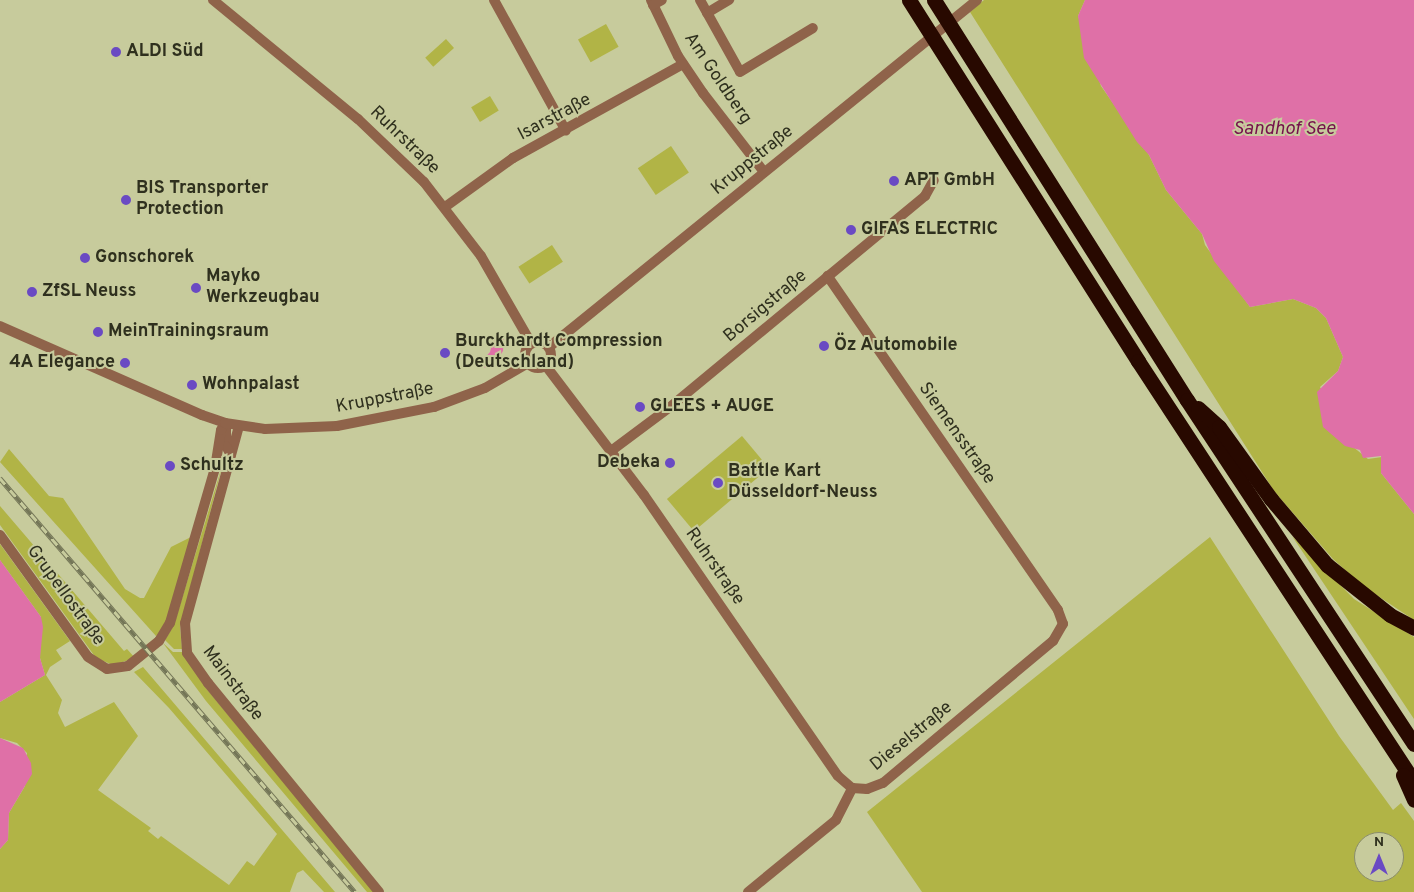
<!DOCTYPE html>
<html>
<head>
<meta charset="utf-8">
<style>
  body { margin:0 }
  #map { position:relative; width:1414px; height:892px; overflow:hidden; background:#c7cb9c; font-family:Overpass,sans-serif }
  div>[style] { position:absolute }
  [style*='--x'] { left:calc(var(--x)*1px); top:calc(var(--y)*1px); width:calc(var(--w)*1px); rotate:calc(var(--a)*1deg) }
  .green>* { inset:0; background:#b1b446; transform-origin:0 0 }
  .water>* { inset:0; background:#df70a7 }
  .minor>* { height:10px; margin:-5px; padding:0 5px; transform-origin:5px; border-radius:5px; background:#8f634a }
  .tertiary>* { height:10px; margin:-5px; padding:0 5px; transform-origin:5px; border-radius:5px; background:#8f634a }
  .tertiary>.ring { margin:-5px; padding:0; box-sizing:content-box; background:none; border:10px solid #8f634a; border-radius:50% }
  .motorway>* { height:15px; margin:-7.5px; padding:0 7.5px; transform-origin:7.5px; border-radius:7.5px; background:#280900 }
  .rail>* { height:4.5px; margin-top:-2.25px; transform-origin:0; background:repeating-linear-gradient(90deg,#c7cb9c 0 8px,#747657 0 16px); box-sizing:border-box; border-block:1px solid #747657 }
  .dots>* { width:14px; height:14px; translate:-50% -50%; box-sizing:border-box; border:2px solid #c7cb9c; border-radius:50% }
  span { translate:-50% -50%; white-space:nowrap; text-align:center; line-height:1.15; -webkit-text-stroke:4px #c7cb9c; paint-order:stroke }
  .poi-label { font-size:18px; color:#2f301e; font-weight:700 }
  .left { translate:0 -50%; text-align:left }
  .right { translate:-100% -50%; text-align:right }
  .street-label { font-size:18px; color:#2f301e }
  .water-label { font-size:19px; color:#76114c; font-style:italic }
  .north { position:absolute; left:1354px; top:832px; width:50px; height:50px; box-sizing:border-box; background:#c7cb9c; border:1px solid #8a8d6a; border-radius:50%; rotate:0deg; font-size:14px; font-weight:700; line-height:20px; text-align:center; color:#2f301e }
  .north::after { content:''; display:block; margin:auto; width:18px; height:22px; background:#6a4ac3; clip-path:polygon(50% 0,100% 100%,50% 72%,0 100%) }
</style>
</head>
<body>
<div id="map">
  <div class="green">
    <i style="clip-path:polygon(984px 0,1085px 0,1078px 16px,1101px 86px,1149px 155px,1166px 190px,1202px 234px,1205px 245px,1250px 307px,1293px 299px,1316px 308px,1326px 318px,1343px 357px,1338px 371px,1320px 387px,1352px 446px,1368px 459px,1382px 457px,1381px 473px,1414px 514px,1414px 620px,1363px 586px,1333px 559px,1274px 491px,970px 12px)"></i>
    <i style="left:606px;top:24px;width:26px;height:32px;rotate:61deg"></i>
    <i style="left:446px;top:39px;width:12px;height:28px;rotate:48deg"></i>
    <i style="left:490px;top:96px;width:17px;height:22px;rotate:59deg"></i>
    <i style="left:671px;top:146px;width:32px;height:40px;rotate:56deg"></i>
    <i style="left:552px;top:245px;width:20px;height:40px;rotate:57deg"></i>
    <i style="left:742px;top:436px;width:42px;height:98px;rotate:50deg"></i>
    <i style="clip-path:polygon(9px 449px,49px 496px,63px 498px,125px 589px,140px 598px,144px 598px,171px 547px,191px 537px,164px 628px,158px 635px,156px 636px,0 462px)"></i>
    <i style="clip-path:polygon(223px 463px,180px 627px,182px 649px,174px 649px,165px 640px,174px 625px)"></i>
    <i style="clip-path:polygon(0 506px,124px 651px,127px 649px,135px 658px,113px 665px,96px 658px,0 525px)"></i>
    <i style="clip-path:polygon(1292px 536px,1354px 599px,1414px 637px,1414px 719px)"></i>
    <i style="clip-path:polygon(evenodd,1210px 537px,1339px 736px,1393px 810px,1401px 803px,1414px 821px,1414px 892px,922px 892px,867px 812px,1210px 537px,1364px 842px,1394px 842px,1394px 872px,1364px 872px,1364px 842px)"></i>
    <i style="clip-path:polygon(0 544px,70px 641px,56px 650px,62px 659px,50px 667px,46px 675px,62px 700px,58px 713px,65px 727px,114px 702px,138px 736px,98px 790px,151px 828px,148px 831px,158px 839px,161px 836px,229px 885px,247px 861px,254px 866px,277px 834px,169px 708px,134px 672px,143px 667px,335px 892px,324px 892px,303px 870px,297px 873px,290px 892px,0 892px,0 849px,8px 840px,9px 813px,25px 786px,27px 753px,17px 743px,0 738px,0 702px,45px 675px,40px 658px,41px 617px,0 560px)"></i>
    <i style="clip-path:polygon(163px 643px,173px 652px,183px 652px,205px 687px,374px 892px,367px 892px,206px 701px)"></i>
  </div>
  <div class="water">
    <i style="clip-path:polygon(1085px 0,1414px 0,1414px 514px,1381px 473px,1381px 456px,1363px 458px,1360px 450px,1345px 446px,1323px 427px,1317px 392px,1338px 371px,1343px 357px,1326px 318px,1316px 308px,1293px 299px,1250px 307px,1214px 261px,1202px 234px,1166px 190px,1149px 155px,1137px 142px,1084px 58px,1078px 16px)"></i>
    <i style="clip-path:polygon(494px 336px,504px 337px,503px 351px,496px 362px,485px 368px,481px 362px,490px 352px)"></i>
    <i style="clip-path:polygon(0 560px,41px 617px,43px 627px,40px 658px,45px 675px,0 702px)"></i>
    <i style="clip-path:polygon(0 738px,23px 748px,31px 763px,32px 774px,9px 813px,8px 840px,0 849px)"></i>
  </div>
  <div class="minor">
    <i style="--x:213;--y:0;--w:188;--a:39.4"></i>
    <i style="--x:358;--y:119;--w:91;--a:43.7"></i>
    <i style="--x:424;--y:182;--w:93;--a:52.4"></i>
    <i style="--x:481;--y:256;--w:100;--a:60.1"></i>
    <i style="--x:494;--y:0;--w:149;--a:61.2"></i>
    <i style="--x:651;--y:0;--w:62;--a:64.3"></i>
    <i style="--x:678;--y:56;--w:45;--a:56"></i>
    <i style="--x:703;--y:93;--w:100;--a:52.3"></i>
    <i style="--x:700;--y:0;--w:82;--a:60.9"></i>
    <i style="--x:740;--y:72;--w:85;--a:-31.1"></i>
    <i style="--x:653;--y:5;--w:10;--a:-29"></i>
    <i style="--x:707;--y:13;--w:26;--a:-31"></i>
    <i style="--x:445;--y:207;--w:84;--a:-35.8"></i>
    <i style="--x:513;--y:158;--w:194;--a:-28.9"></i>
    <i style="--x:546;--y:366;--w:162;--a:52.8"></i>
    <i style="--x:644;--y:495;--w:341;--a:55.4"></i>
    <i style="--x:838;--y:776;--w:18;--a:41"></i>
    <i style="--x:239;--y:426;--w:204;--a:105.3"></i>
    <i style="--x:185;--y:623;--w:30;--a:86"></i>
    <i style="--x:187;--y:653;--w:37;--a:55"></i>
    <i style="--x:208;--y:683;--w:270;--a:50.7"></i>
    <i style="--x:226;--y:428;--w:18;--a:90"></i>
    <i style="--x:226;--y:446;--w:10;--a:61"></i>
    <i style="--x:611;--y:451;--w:74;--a:-36.7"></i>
    <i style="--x:670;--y:407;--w:331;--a:-39.6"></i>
    <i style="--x:925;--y:196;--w:18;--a:-61"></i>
    <i style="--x:0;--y:535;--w:150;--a:54.2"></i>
    <i style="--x:88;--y:657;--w:22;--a:32"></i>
    <i style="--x:107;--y:669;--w:21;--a:-8"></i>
    <i style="--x:128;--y:666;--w:40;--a:-39"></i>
    <i style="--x:159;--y:641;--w:21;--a:-59"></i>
    <i style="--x:170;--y:623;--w:161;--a:-73.8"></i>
    <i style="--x:215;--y:468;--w:38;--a:-81"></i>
    <i style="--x:221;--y:430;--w:8;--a:-60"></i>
    <i style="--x:748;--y:892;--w:114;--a:-39.3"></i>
    <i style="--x:836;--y:820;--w:36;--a:-63"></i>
    <i style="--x:852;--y:788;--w:15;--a:4"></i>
    <i style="--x:867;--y:789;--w:17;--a:-21"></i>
    <i style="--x:883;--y:783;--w:222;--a:-39.9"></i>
    <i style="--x:1053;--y:641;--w:20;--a:-60"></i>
    <i style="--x:1063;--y:624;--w:15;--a:-110"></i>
    <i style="--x:1058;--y:610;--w:406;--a:-124.6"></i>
  </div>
  <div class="tertiary">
    <i style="--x:0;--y:326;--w:221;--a:23.8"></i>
    <i style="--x:202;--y:415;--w:24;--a:19"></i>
    <i style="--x:225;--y:423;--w:40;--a:8.5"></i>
    <i style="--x:265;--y:429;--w:72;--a:-2.4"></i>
    <i style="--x:337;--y:426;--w:99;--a:-11.1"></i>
    <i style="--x:434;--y:407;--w:54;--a:-20.4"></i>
    <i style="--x:485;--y:388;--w:50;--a:-30.2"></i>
    <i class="ring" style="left:525px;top:342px;width:16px;height:16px"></i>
    <i style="--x:549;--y:347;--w:551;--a:-39.03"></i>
  </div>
  <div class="motorway">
    <i style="--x:909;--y:0;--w:428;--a:57.6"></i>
    <i style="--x:1138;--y:361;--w:503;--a:56.75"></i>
    <i style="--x:934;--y:0;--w:473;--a:57.7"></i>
    <i style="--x:1187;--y:400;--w:412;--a:56.6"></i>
    <i style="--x:1198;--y:408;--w:28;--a:42"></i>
    <i style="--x:1219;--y:427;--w:89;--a:54.2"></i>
    <i style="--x:1271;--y:499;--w:87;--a:49.7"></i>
    <i style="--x:1327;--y:565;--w:80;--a:38.4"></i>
    <i style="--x:1390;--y:615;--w:27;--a:28"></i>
    <i style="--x:1403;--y:775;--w:27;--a:66"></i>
  </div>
  <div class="rail">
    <i style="--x:0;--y:478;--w:545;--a:49.39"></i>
  </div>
  <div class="dots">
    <i style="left:116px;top:52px;background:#6a4ac3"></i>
    <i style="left:894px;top:181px;background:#6a4ac3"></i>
    <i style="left:126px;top:200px;background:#6a4ac3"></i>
    <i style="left:851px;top:230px;background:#6a4ac3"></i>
    <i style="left:85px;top:258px;background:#6a4ac3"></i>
    <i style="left:196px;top:288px;background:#6a4ac3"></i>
    <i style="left:32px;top:292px;background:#6a4ac3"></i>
    <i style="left:98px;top:332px;background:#6a4ac3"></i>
    <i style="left:824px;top:346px;background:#6a4ac3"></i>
    <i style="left:445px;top:353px;background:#6a4ac3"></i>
    <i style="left:125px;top:363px;background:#6a4ac3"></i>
    <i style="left:192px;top:385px;background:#6a4ac3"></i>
    <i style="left:640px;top:407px;background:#6a4ac3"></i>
    <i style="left:670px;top:463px;background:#6a4ac3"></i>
    <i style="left:170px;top:466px;background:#6a4ac3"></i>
    <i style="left:718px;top:483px;background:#6a4ac3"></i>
  </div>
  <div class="poi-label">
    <span class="left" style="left:126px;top:52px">ALDI Süd</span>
    <span class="left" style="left:904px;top:181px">APT GmbH</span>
    <span class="left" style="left:136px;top:200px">BIS Transporter<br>Protection</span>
    <span class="left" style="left:861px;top:230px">GIFAS ELECTRIC</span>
    <span class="left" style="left:95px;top:258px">Gonschorek</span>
    <span class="left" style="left:206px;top:288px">Mayko<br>Werkzeugbau</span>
    <span class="left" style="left:42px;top:292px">ZfSL Neuss</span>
    <span class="left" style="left:108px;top:332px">MeinTrainingsraum</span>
    <span class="left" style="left:455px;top:353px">Burckhardt Compression<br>(Deutschland)</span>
    <span class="left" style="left:834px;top:346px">Öz Automobile</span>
    <span class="right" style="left:115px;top:363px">4A Elegance</span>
    <span class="left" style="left:202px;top:385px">Wohnpalast</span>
    <span class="left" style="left:650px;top:407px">GLEES + AUGE</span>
    <span class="right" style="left:660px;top:463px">Debeka</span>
    <span class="left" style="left:180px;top:466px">Schultz</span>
    <span class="left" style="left:728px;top:483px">Battle Kart<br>Düsseldorf-Neuss</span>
  </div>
  <div class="street-label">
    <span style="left:717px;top:79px;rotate:56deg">Am Goldberg</span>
    <span style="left:555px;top:118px;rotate:-28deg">Isarstraße</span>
    <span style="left:404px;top:141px;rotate:44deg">Ruhrstraße</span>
    <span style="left:753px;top:161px;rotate:-39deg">Kruppstraße</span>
    <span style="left:766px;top:307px;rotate:-40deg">Borsigstraße</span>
    <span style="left:385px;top:399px;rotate:-11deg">Kruppstraße</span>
    <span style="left:956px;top:434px;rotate:55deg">Siemensstraße</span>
    <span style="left:714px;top:567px;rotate:55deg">Ruhrstraße</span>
    <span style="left:65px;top:596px;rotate:54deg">Grupellostraße</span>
    <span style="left:232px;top:684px;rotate:53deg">Mainstraße</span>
    <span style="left:912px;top:737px;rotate:-39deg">Dieselstraße</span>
  </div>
  <div class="water-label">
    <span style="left:1284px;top:130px">Sandhof See</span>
  </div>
  <div class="north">N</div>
</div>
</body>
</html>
